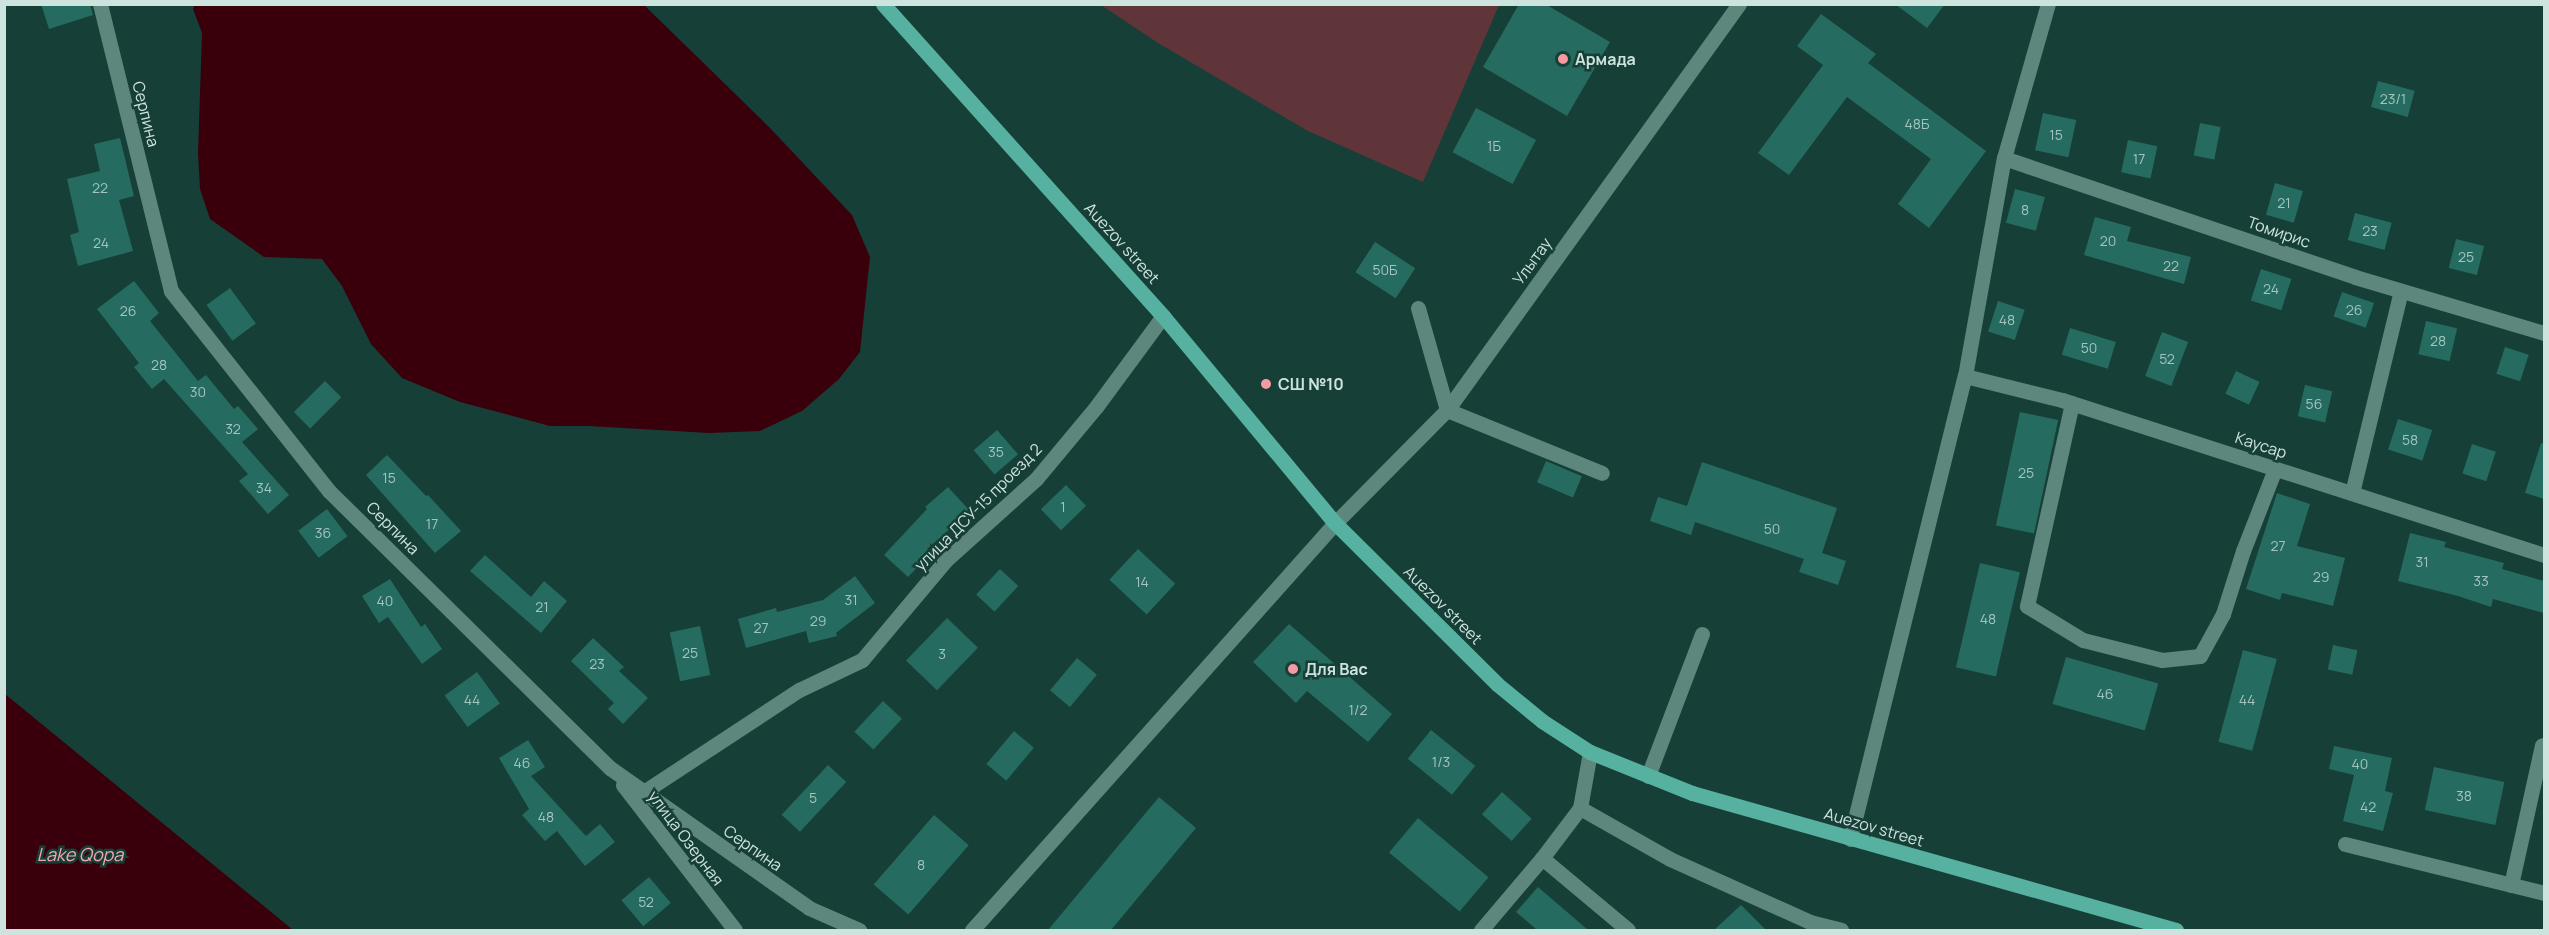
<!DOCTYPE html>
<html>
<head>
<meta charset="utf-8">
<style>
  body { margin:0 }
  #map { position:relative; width:2549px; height:935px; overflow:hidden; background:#163f37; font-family:Manrope,sans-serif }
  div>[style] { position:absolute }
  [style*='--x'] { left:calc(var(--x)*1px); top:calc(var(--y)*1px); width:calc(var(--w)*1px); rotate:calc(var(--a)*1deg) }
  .green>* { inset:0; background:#5f3539 }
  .water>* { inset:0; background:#39000c }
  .building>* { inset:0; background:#266b5f; transform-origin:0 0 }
  .minor>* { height:15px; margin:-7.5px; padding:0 7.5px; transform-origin:7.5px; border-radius:7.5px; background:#5d867d }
  .major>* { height:15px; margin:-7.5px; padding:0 7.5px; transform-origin:7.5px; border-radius:7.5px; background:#56b1a0 }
  .dots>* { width:16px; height:16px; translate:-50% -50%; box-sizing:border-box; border:3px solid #163f37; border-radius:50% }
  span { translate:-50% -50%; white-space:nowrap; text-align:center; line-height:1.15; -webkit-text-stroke:5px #163f37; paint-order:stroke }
  .number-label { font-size:14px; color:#a3c5be }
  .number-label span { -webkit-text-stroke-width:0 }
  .poi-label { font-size:16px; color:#cde3dd; font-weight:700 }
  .left { translate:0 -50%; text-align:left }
  .street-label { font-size:16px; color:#cde3dd }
  .water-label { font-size:18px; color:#f7a6ad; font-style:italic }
  .frame { position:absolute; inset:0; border:6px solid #cde3dd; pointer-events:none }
</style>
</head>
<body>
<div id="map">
  <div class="green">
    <i style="clip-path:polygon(1101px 5px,1499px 5px,1423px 182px,1308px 131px,1158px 43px)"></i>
  </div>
  <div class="water">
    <i style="clip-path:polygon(195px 4px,644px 5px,769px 127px,852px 215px,870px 257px,860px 352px,839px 379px,802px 411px,760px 431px,709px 433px,589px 426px,550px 426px,460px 402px,402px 378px,371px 344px,342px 286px,322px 259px,264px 257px,210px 219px,200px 189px,198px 153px,202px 33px,193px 9px)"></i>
    <i style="clip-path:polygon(4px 694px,5px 694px,293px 930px,5px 930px)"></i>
  </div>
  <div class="building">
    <i style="clip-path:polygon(41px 4px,90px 4px,93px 15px,49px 29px)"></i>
    <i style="clip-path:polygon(1519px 4px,1545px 4px,1610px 42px,1567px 116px,1483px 67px)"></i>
    <i style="clip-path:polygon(1895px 4px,1945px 4px,1927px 28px)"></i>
    <i style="clip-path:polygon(1821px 14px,1876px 54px,1868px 63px,1986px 151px,1929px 228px,1898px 204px,1931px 159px,1847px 97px,1789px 175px,1758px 153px,1823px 65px,1797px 46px)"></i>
    <i style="left:2378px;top:81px;width:38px;height:27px;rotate:15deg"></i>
    <i style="left:1476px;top:108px;width:68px;height:50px;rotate:28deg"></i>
    <i style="left:2043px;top:113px;width:34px;height:38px;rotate:12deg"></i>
    <i style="left:2200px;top:123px;width:21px;height:33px;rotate:11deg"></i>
    <i style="clip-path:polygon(120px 138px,134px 196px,119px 200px,133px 251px,78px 266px,70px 235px,79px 232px,67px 179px,100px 171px,94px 144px)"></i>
    <i style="left:2128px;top:140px;width:30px;height:33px;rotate:12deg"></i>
    <i style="left:2275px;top:183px;width:29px;height:33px;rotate:16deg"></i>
    <i style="left:2015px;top:189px;width:31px;height:35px;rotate:15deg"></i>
    <i style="left:2355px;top:213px;width:38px;height:28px;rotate:15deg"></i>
    <i style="clip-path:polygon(2095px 217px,2131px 227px,2127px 241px,2191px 257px,2184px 284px,2084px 255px)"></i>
    <i style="left:2456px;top:239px;width:29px;height:30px;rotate:14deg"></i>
    <i style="left:1375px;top:242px;width:48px;height:36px;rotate:33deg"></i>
    <i style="left:2261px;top:269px;width:32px;height:33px;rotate:18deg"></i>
    <i style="clip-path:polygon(134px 281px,159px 313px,150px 321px,198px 381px,206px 375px,234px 409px,238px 406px,258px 429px,242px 442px,289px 495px,268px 514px,239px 481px,248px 474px,164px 379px,152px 389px,134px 367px,139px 363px,97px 309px)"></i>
    <i style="left:230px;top:288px;width:44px;height:29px;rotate:54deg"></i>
    <i style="left:2342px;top:292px;width:34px;height:26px;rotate:19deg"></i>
    <i style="left:1998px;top:301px;width:28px;height:32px;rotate:18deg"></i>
    <i style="left:2426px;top:321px;width:32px;height:34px;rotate:13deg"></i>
    <i style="left:2070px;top:328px;width:48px;height:28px;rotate:17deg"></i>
    <i style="left:2162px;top:332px;width:28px;height:47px;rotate:21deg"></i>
    <i style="left:2505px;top:347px;width:25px;height:28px;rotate:18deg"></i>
    <i style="left:2236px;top:371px;width:26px;height:25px;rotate:25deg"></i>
    <i style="left:325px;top:381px;width:23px;height:44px;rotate:45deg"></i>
    <i style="left:2305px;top:385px;width:28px;height:32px;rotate:13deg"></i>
    <i style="left:2020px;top:412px;width:39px;height:116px;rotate:12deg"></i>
    <i style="left:2398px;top:419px;width:36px;height:32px;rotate:18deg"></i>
    <i style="left:997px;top:430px;width:32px;height:31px;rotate:49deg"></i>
    <i style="clip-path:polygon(2541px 443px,2544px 444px,2544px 499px,2525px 493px)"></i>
    <i style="left:2472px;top:444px;width:25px;height:31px;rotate:18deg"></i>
    <i style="clip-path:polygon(387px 455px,426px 496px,428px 495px,461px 531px,435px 553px,366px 475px)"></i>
    <i style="left:1546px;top:461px;width:39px;height:23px;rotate:23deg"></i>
    <i style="clip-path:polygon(1702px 462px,1837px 508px,1822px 553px,1846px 561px,1838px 585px,1799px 572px,1804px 559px,1695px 522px,1691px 535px,1650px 521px,1658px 497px,1687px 506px)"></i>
    <i style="left:1066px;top:485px;width:29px;height:35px;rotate:46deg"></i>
    <i style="clip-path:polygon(948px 487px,970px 511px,927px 549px,931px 553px,908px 577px,884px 555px,927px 509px,925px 507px)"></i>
    <i style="clip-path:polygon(2277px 493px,2310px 504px,2297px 546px,2345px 558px,2333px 606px,2282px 593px,2280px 600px,2246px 589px)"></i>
    <i style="left:327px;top:509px;width:34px;height:36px;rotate:53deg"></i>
    <i style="clip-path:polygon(2410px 533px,2446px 542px,2444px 547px,2504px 563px,2502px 569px,2544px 581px,2544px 613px,2493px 599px,2491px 607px,2458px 596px,2398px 581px)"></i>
    <i style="left:1138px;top:549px;width:51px;height:42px;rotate:43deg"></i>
    <i style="clip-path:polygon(485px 555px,531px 597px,544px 581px,567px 601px,541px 633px,470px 571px)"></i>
    <i style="left:1980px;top:563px;width:41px;height:107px;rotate:13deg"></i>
    <i style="left:1000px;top:569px;width:25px;height:35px;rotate:43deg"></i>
    <i style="clip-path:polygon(855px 576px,875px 603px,836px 633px,837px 636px,809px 643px,806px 631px,746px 648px,738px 619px,776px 608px,777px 612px,823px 600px)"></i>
    <i style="clip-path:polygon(390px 579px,421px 627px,425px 624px,442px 649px,422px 664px,388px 617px,379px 623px,362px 596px)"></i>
    <i style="left:947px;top:618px;width:43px;height:59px;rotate:44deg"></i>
    <i style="clip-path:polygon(1289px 624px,1392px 714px,1368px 742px,1307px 691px,1296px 703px,1253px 662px)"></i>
    <i style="left:700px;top:626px;width:50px;height:31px;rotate:78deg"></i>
    <i style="clip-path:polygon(593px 638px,624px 667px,619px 671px,648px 698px,623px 724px,608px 709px,614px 703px,571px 661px)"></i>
    <i style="left:2333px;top:645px;width:25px;height:25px;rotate:12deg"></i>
    <i style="left:2243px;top:650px;width:35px;height:95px;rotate:15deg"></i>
    <i style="left:2066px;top:657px;width:96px;height:49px;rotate:16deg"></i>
    <i style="left:1077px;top:658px;width:26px;height:42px;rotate:40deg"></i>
    <i style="left:477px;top:672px;width:39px;height:40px;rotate:54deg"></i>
    <i style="left:883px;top:701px;width:26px;height:42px;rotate:43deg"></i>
    <i style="left:1431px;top:730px;width:57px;height:37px;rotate:39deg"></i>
    <i style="left:1014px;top:731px;width:26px;height:43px;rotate:40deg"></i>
    <i style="clip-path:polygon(528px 740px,545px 767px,531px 776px,586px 836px,600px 824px,615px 842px,585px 866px,557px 831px,545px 841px,522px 815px,529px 809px,499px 758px)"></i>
    <i style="clip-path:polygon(2334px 746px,2392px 758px,2385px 791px,2393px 793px,2383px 831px,2343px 821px,2354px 775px,2329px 769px)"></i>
    <i style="left:828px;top:765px;width:25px;height:68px;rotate:43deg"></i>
    <i style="left:2434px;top:767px;width:72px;height:44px;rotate:12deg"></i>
    <i style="left:1502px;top:792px;width:40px;height:30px;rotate:42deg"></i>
    <i style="clip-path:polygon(1159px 797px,1196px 828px,1111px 930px,1048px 930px)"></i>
    <i style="left:934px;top:815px;width:46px;height:92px;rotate:41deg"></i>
    <i style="left:1418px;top:818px;width:92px;height:45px;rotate:40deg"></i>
    <i style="left:649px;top:877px;width:34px;height:36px;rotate:50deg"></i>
    <i style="clip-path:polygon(1538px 887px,1588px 930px,1537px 930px,1516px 912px)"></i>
    <i style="clip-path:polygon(1741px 905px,1766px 930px,1714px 930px)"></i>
  </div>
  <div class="minor">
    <i style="--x:100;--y:4;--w:296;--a:76.1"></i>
    <i style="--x:171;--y:291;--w:255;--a:51.7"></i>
    <i style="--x:329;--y:491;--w:395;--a:44.6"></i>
    <i style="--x:610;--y:768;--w:243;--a:35.1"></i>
    <i style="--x:809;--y:908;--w:55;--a:23.7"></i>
    <i style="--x:2004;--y:158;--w:371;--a:18.7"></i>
    <i style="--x:2355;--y:277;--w:197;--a:16.5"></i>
    <i style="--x:1418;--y:308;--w:106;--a:74.1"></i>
    <i style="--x:1447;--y:410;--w:167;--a:22.1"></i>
    <i style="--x:1965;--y:376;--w:100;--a:13.9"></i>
    <i style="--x:2062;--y:400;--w:506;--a:17.83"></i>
    <i style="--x:2072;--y:403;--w:208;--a:102.5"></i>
    <i style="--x:2027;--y:606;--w:66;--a:31.3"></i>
    <i style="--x:2083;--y:640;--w:81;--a:14.2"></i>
    <i style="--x:2162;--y:660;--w:38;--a:-6"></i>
    <i style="--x:2200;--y:656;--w:48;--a:-61.3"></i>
    <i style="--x:2223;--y:614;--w:66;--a:-72.4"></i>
    <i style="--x:2243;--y:551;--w:88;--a:-68.7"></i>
    <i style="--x:2352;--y:493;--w:208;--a:-76.4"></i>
    <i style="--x:1590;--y:752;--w:57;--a:100.1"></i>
    <i style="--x:1580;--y:808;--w:63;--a:127.2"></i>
    <i style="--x:1542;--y:858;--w:112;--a:39.9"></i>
    <i style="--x:1648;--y:776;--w:152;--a:-69.2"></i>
    <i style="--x:623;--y:785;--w:183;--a:52.3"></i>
    <i style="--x:642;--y:793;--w:188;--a:-33.3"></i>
    <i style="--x:799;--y:690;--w:70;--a:-25.5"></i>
    <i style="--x:862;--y:660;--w:131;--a:-50"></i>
    <i style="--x:946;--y:560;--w:121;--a:-42"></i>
    <i style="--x:1036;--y:479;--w:94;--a:-50.2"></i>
    <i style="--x:1096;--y:407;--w:113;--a:-53.6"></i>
    <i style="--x:1580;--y:808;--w:103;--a:29.5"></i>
    <i style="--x:1670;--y:859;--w:154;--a:24.2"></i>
    <i style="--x:1810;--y:922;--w:32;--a:14"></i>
    <i style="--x:1850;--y:839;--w:477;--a:-76.1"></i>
    <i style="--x:1965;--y:376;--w:221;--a:-79.9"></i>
    <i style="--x:2004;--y:158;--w:160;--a:-74.1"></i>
    <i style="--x:2345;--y:844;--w:205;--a:13.8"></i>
    <i style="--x:2511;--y:885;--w:143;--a:-77.5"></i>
    <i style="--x:972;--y:930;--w:545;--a:-48.27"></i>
    <i style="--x:1335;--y:523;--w:159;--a:-45.3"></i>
    <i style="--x:1447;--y:410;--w:500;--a:-54.28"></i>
    <i style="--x:1481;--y:930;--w:94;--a:-49.7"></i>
  </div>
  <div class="major">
    <i style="--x:883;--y:4;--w:419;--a:48.1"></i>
    <i style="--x:1163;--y:316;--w:269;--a:50.3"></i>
    <i style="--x:1335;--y:523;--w:228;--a:44.8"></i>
    <i style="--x:1497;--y:684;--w:58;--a:39.4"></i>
    <i style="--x:1542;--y:721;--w:57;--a:32.9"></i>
    <i style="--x:1590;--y:752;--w:110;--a:21.9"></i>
    <i style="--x:1692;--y:793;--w:503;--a:15.8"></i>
  </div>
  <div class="dots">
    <i style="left:1563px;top:59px;background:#f49aa3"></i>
    <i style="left:1266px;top:384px;background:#f49aa3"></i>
    <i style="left:1293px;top:669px;background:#f49aa3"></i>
  </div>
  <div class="number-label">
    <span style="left:2393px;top:99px">23/1</span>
    <span style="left:1917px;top:124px">48Б</span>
    <span style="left:2056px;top:135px">15</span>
    <span style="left:1494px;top:146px">1Б</span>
    <span style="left:2139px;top:159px">17</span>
    <span style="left:100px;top:188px">22</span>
    <span style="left:2284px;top:203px">21</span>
    <span style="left:2025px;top:210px">8</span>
    <span style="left:2370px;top:231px">23</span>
    <span style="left:2108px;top:241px">20</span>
    <span style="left:101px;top:243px">24</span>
    <span style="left:2466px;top:257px">25</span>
    <span style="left:2171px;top:266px">22</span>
    <span style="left:1385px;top:270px">50Б</span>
    <span style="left:2271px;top:289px">24</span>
    <span style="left:2354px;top:310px">26</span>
    <span style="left:128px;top:311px">26</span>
    <span style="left:2007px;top:320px">48</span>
    <span style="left:2438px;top:341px">28</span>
    <span style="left:2089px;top:348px">50</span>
    <span style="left:2167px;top:359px">52</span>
    <span style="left:159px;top:365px">28</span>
    <span style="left:198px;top:392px">30</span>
    <span style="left:2314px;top:404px">56</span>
    <span style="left:233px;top:429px">32</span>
    <span style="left:2410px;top:440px">58</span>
    <span style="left:996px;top:452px">35</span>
    <span style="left:2026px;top:473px">25</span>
    <span style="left:389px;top:478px">15</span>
    <span style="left:264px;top:488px">34</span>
    <span style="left:1063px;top:507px">1</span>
    <span style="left:432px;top:524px">17</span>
    <span style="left:1772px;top:529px">50</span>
    <span style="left:323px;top:533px">36</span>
    <span style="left:2278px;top:546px">27</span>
    <span style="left:2422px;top:562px">31</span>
    <span style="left:2321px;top:577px">29</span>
    <span style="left:2481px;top:581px">33</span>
    <span style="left:1142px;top:582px">14</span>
    <span style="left:851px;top:600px">31</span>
    <span style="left:385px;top:601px">40</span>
    <span style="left:542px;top:607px">21</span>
    <span style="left:1988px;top:619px">48</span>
    <span style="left:818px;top:621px">29</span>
    <span style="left:761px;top:628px">27</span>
    <span style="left:690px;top:653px">25</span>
    <span style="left:942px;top:654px">3</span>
    <span style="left:597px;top:664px">23</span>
    <span style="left:2105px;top:694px">46</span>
    <span style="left:472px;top:700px">44</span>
    <span style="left:2247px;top:700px">44</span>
    <span style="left:1358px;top:710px">1/2</span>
    <span style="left:1441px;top:762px">1/3</span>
    <span style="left:522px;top:763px">46</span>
    <span style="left:2360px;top:764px">40</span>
    <span style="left:2464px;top:796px">38</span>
    <span style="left:813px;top:798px">5</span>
    <span style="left:2368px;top:807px">42</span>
    <span style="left:546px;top:817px">48</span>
    <span style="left:921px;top:865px">8</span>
    <span style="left:646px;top:902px">52</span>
  </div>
  <div class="poi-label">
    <span class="left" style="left:1575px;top:59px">Армада</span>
    <span class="left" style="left:1278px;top:384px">СШ №10</span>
    <span class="left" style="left:1305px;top:669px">Для Вас</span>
  </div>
  <div class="street-label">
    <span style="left:146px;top:114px;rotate:76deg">Серпина</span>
    <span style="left:2279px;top:232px;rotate:19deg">Томирис</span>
    <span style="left:1122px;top:243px;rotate:48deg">Auezov street</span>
    <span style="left:1532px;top:261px;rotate:-54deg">Улытау</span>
    <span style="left:2261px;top:445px;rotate:18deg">Каусар</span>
    <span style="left:978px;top:507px;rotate:-45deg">улица ДСУ-15 проезд 2</span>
    <span style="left:393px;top:528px;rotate:45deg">Серпина</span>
    <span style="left:1443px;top:605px;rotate:45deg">Auezov street</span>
    <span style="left:1874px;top:827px;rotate:16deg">Auezov street</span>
    <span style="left:686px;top:838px;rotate:53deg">улица Озерная</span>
    <span style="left:753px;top:848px;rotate:35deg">Серпина</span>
  </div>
  <div class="water-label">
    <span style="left:80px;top:854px">Lake Qopa</span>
  </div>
  <div class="frame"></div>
</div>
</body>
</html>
